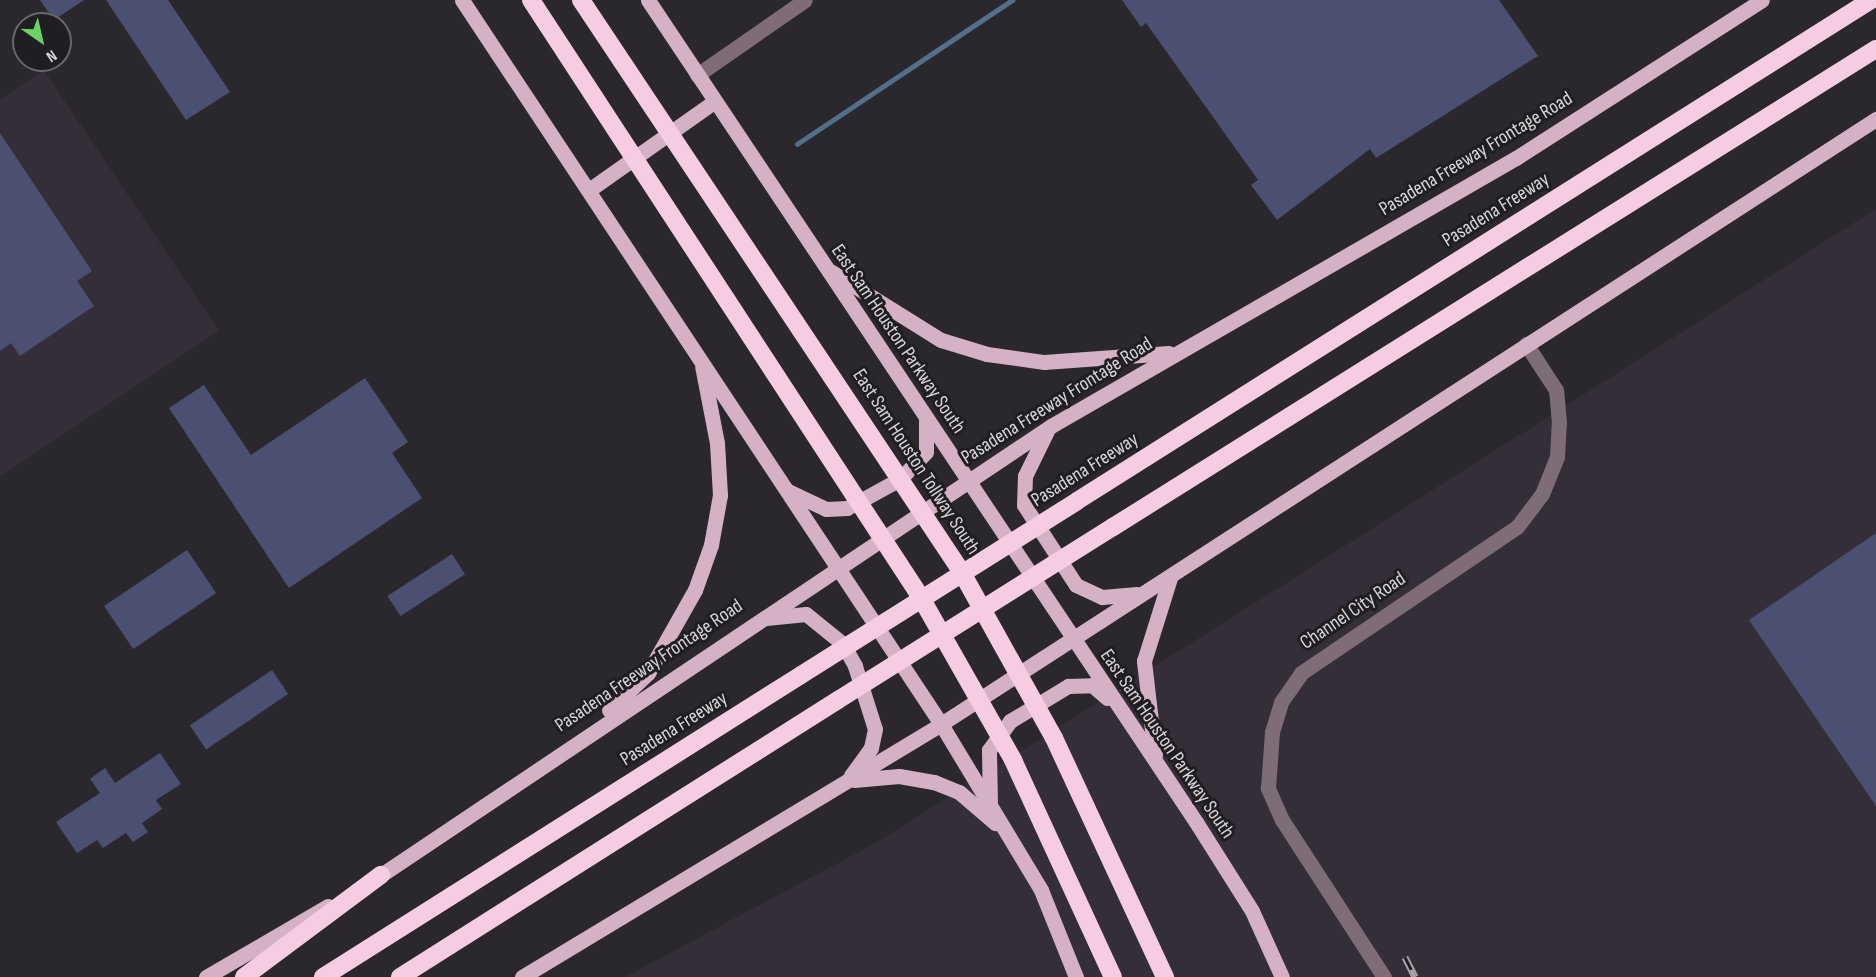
<!DOCTYPE html>
<html>
<head>
<meta charset="utf-8">
<style>
  body { margin:0 }
  #map { position:relative; width:1876px; height:977px; overflow:hidden; background:#2a282c; font-family:"Sofia Sans Condensed",sans-serif }
  div>[style] { position:absolute }
  [style*='--x'] { left:calc(var(--x)*1px); top:calc(var(--y)*1px); width:calc(var(--w)*1px); rotate:calc(var(--a)*1deg) }
  .built>* { inset:0; background:#332e38 }
  .stream>* { height:4.5px; margin:-2.25px; padding:0 2.25px; transform-origin:2.25px; border-radius:2.25px; background:#50708b }
  .building>* { inset:0; background:#4b5072; transform-origin:0 0 }
  .minor>* { height:15px; margin:-7.5px; padding:0 7.5px; transform-origin:7.5px; border-radius:7.5px; background:#7e6d76 }
  .major>* { height:15px; margin:-7.5px; padding:0 7.5px; transform-origin:7.5px; border-radius:7.5px; background:#d4b1c4 }
  .highway>* { height:18px; margin:-9px; padding:0 9px; transform-origin:9px; border-radius:9px; background:#f6cce3 }
  .rail>* { height:7px; margin-top:-3.5px; transform-origin:0; background:repeating-linear-gradient(90deg,#201e22 0 14px,#a8a7aa 0 28px); box-sizing:border-box; border-block:2px solid #a8a7aa }
  .highway-bridge>* { height:18px; margin:-9px; padding:0 9px; transform-origin:9px; border-radius:9px; background:#f6cce3 }
  span { translate:-50% -50%; white-space:nowrap; text-align:center; line-height:1.15; -webkit-text-stroke:6px #201e22; paint-order:stroke }
  .street-label { font-size:20px; color:#d6d5d8 }
  .north { position:absolute; left:12px; top:12px; width:60px; height:60px; box-sizing:border-box; background:#201e22; border:2px solid #69676b; border-radius:50%; rotate:146deg; font-size:16px; font-weight:700; line-height:24px; text-align:center; color:#d6d5d8 }
  .north::after { content:''; display:block; margin:auto; width:21px; height:27px; background:#69d464; clip-path:polygon(50% 0,100% 100%,50% 72%,0 100%) }
</style>
</head>
<body>
<div id="map">
  <div class="built">
    <i style="clip-path:polygon(44px 70px,219px 331px,0 477px,0 99px)"></i>
    <i style="clip-path:polygon(1876px 209px,1876px 977px,625px 977px,879px 841px)"></i>
  </div>
  <div class="stream">
    <i style="--x:797;--y:144;--w:259;--a:-33.8"></i>
  </div>
  <div class="building">
    <i style="clip-path:polygon(40px 0,84px 0,54px 20px)"></i>
    <i style="clip-path:polygon(106px 0,168px 0,230px 92px,186px 120px)"></i>
    <i style="clip-path:polygon(1122px 0,1499px 0,1538px 56px,1376px 158px,1370px 149px,1277px 220px,1251px 185px,1258px 180px,1146px 23px,1141px 27px)"></i>
    <i style="clip-path:polygon(0 133px,92px 271px,77px 281px,94px 306px,20px 356px,11px 343px,0 351px)"></i>
    <i style="clip-path:polygon(365px 378px,408px 442px,392px 453px,422px 498px,289px 588px,169px 408px,204px 385px,251px 455px)"></i>
    <i style="clip-path:polygon(1876px 533px,1876px 806px,1749px 620px)"></i>
    <i style="left:187px;top:550px;width:52px;height:100px;rotate:56deg"></i>
    <i style="left:452px;top:554px;width:24px;height:77px;rotate:57deg"></i>
    <i style="left:272px;top:670px;width:29px;height:99px;rotate:56deg"></i>
    <i style="clip-path:polygon(160px 753px,181px 784px,156px 800px,162px 809px,142px 823px,148px 832px,133px 842px,126px 833px,103px 848px,97px 840px,77px 853px,56px 822px,100px 793px,90px 779px,105px 768px,115px 783px)"></i>
  </div>
  <div class="minor">
    <i style="--x:697;--y:75;--w:131;--a:-34.8"></i>
    <i style="--x:1384;--y:977;--w:187;--a:-123"></i>
    <i style="--x:1282;--y:820;--w:35;--a:-114"></i>
    <i style="--x:1268;--y:788;--w:56;--a:-85.9"></i>
    <i style="--x:1272;--y:732;--w:31;--a:-73"></i>
    <i style="--x:1281;--y:702;--w:35;--a:-55"></i>
    <i style="--x:1301;--y:673;--w:261;--a:-34.1"></i>
    <i style="--x:1517;--y:527;--w:41;--a:-52.9"></i>
    <i style="--x:1542;--y:494;--w:40;--a:-68"></i>
    <i style="--x:1557;--y:457;--w:34;--a:-87"></i>
    <i style="--x:1559;--y:423;--w:33;--a:-95"></i>
    <i style="--x:1556;--y:390;--w:55;--a:-123.1"></i>
  </div>
  <div class="major">
    <i style="--x:462;--y:0;--w:868;--a:56.51"></i>
    <i style="--x:941;--y:724;--w:194;--a:58.9"></i>
    <i style="--x:1041;--y:890;--w:94;--a:68.1"></i>
    <i style="--x:648;--y:0;--w:988;--a:56.31"></i>
    <i style="--x:1196;--y:822;--w:105;--a:57.8"></i>
    <i style="--x:1252;--y:911;--w:72;--a:65.6"></i>
    <i style="--x:589;--y:190;--w:154;--a:-35.2"></i>
    <i style="--x:832;--y:272;--w:128;--a:32"></i>
    <i style="--x:941;--y:340;--w:48;--a:16.9"></i>
    <i style="--x:987;--y:354;--w:58;--a:8"></i>
    <i style="--x:1044;--y:362;--w:125;--a:-4.1"></i>
    <i style="--x:1047;--y:431;--w:50;--a:116.1"></i>
    <i style="--x:1025;--y:476;--w:29;--a:92"></i>
    <i style="--x:1024;--y:505;--w:95;--a:57"></i>
    <i style="--x:1076;--y:585;--w:29;--a:25"></i>
    <i style="--x:1102;--y:597;--w:35;--a:-5"></i>
    <i style="--x:788;--y:491;--w:42;--a:25.3"></i>
    <i style="--x:826;--y:509;--w:21;--a:-3"></i>
    <i style="--x:847;--y:508;--w:60;--a:-28.7"></i>
    <i style="--x:900;--y:479;--w:37;--a:-46"></i>
    <i style="--x:926;--y:452;--w:33;--a:-90"></i>
    <i style="--x:766;--y:618;--w:40;--a:-5.7"></i>
    <i style="--x:806;--y:614;--w:48;--a:39"></i>
    <i style="--x:843;--y:644;--w:25;--a:61"></i>
    <i style="--x:855;--y:666;--w:66;--a:72.4"></i>
    <i style="--x:875;--y:729;--w:19;--a:102"></i>
    <i style="--x:871;--y:748;--w:34;--a:126"></i>
    <i style="--x:609;--y:710;--w:54;--a:-43.5"></i>
    <i style="--x:648;--y:673;--w:95;--a:-60.5"></i>
    <i style="--x:695;--y:590;--w:48;--a:-70.4"></i>
    <i style="--x:711;--y:545;--w:51;--a:-79.8"></i>
    <i style="--x:720;--y:495;--w:52;--a:-93.3"></i>
    <i style="--x:717;--y:443;--w:78;--a:-101"></i>
    <i style="--x:1155;--y:755;--w:95;--a:-96.7"></i>
    <i style="--x:1144;--y:661;--w:87;--a:-72.6"></i>
    <i style="--x:854;--y:780;--w:45;--a:-5.1"></i>
    <i style="--x:899;--y:776;--w:36;--a:10"></i>
    <i style="--x:934;--y:782;--w:27;--a:22"></i>
    <i style="--x:959;--y:792;--w:48;--a:40.7"></i>
    <i style="--x:990;--y:804;--w:54;--a:-91.1"></i>
    <i style="--x:989;--y:750;--w:36;--a:-54"></i>
    <i style="--x:1010;--y:721;--w:68;--a:-31.1"></i>
    <i style="--x:1068;--y:686;--w:24;--a:-2"></i>
    <i style="--x:1092;--y:685;--w:20;--a:41"></i>
    <i style="--x:372;--y:881;--w:817;--a:-33.83"></i>
    <i style="--x:1051;--y:426;--w:537;--a:-29.96"></i>
    <i style="--x:1516;--y:158;--w:292;--a:-32.7"></i>
    <i style="--x:206;--y:977;--w:141;--a:-30.2"></i>
    <i style="--x:522;--y:977;--w:489;--a:-31.1"></i>
    <i style="--x:941;--y:724;--w:1114;--a:-32.91"></i>
  </div>
  <div class="highway">
    <i style="--x:1077;--y:501;--w:939;--a:-32.25"></i>
    <i style="--x:1113;--y:527;--w:900;--a:-32.07"></i>
    <i style="--x:244;--y:977;--w:171;--a:-36.7"></i>
    <i style="--x:323;--y:977;--w:565;--a:-32.28"></i>
    <i style="--x:400;--y:977;--w:518;--a:-32.31"></i>
  </div>
  <div class="rail">
    <i style="--x:1405;--y:957;--w:22;--a:63"></i>
  </div>
  <div class="highway-bridge">
    <i style="--x:531;--y:0;--w:712;--a:56.87"></i>
    <i style="--x:920;--y:596;--w:189;--a:60.4"></i>
    <i style="--x:1013;--y:760;--w:239;--a:65.3"></i>
    <i style="--x:581;--y:0;--w:686;--a:56.36"></i>
    <i style="--x:961;--y:571;--w:191;--a:60.9"></i>
    <i style="--x:1054;--y:738;--w:264;--a:65.1"></i>
    <i style="--x:801;--y:675;--w:326;--a:-32.2"></i>
    <i style="--x:838;--y:700;--w:325;--a:-32.2"></i>
  </div>
  <div class="street-label">
    <span style="left:1476px;top:154px;rotate:-31deg">Pasadena Freeway Frontage Road</span>
    <span style="left:1496px;top:210px;rotate:-32deg">Pasadena Freeway</span>
    <span style="left:898px;top:339px;rotate:56deg">East Sam Houston Parkway South</span>
    <span style="left:1057px;top:401px;rotate:-32deg">Pasadena Freeway Frontage Road</span>
    <span style="left:916px;top:462px;rotate:57deg">East Sam Houston Tollway South</span>
    <span style="left:1085px;top:470px;rotate:-32deg">Pasadena Freeway</span>
    <span style="left:1353px;top:611px;rotate:-34deg">Channel City Road</span>
    <span style="left:649px;top:666px;rotate:-34deg">Pasadena Freeway Frontage Road</span>
    <span style="left:674px;top:729px;rotate:-32deg">Pasadena Freeway</span>
    <span style="left:1167px;top:744px;rotate:56deg">East Sam Houston Parkway South</span>
  </div>
  <div class="north">N</div>
</div>
</body>
</html>
